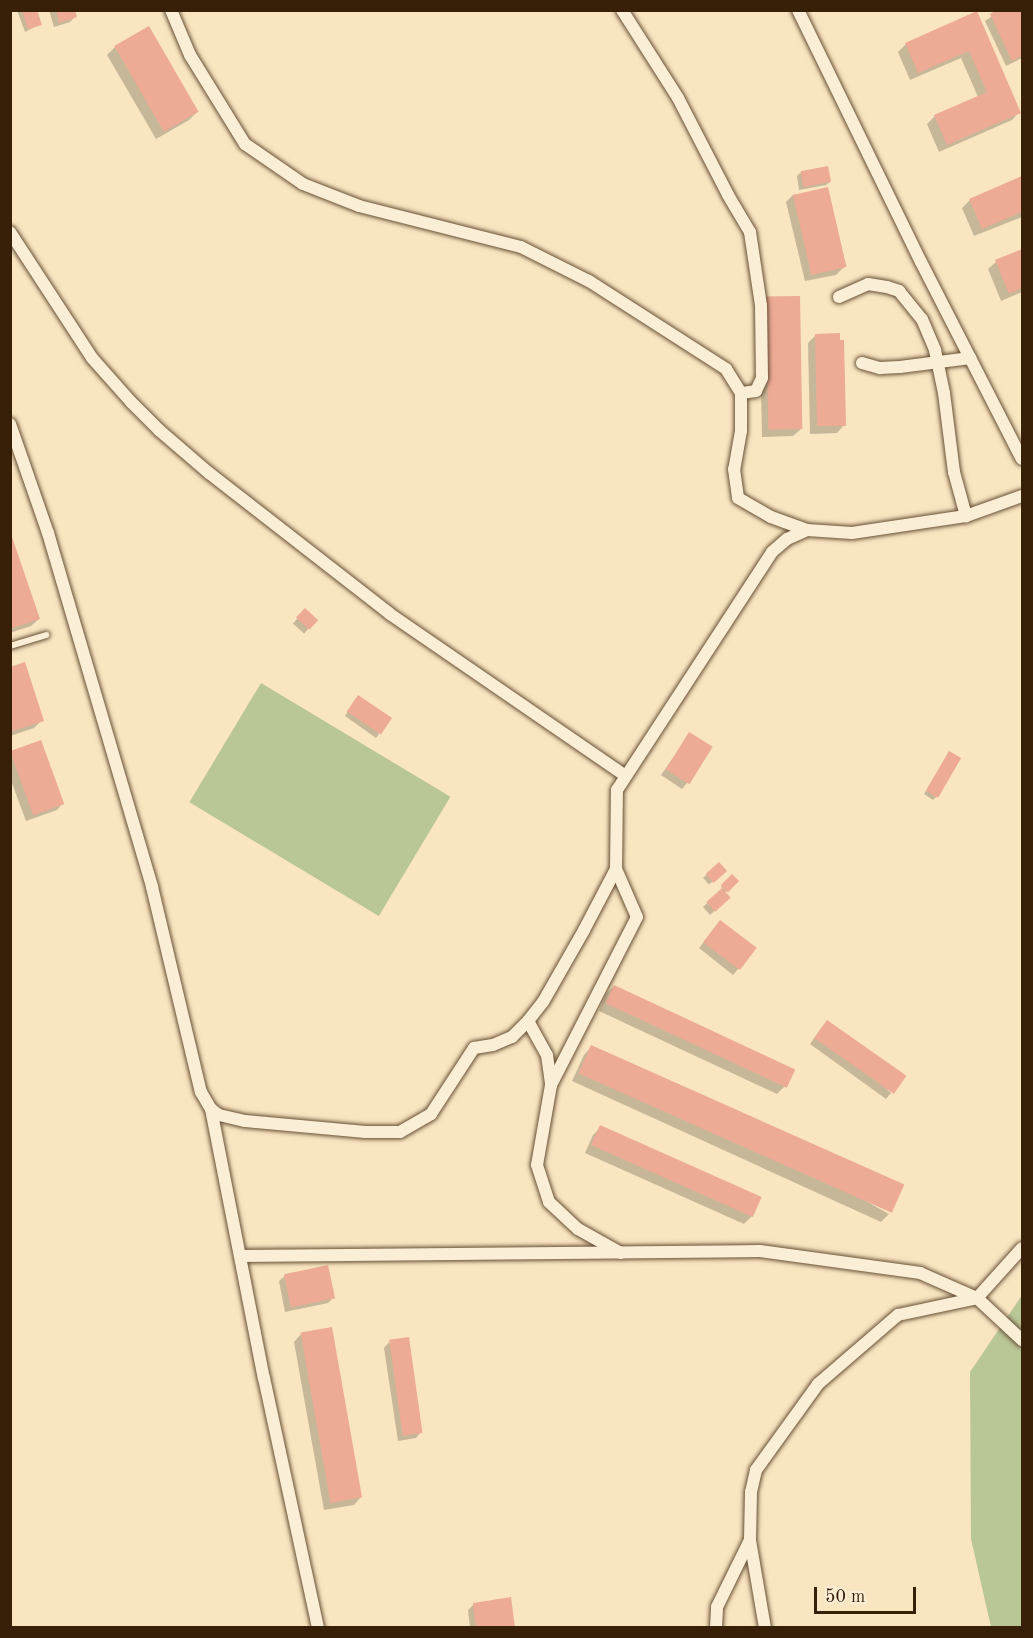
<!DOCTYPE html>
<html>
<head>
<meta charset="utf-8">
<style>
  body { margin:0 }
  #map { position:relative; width:1033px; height:1638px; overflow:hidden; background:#f9e5c0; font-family:"Old Standard TT",serif }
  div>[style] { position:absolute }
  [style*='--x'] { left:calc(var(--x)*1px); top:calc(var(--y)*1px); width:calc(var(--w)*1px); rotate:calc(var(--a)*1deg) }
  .green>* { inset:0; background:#b9c696; transform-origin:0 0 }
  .shadow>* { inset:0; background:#0003; transform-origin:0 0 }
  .building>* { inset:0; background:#edaa94; transform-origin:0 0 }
  .roads { filter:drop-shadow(0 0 2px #685036) drop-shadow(0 0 2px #685036) }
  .service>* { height:6px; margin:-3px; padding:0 3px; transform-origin:3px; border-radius:3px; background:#fbeed6 }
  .minor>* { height:12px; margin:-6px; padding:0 6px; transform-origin:6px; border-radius:6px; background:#fbeed6 }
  span { translate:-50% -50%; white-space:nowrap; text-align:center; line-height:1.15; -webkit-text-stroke:4.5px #fbeed6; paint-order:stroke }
  .frame { position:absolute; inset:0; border:12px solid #381f08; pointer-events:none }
  .scale { position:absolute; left:814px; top:1587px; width:102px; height:27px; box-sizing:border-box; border:3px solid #381f08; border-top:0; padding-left:8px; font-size:18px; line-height:21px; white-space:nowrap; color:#381f08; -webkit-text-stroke:4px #fbeed6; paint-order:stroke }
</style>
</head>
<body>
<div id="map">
  <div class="green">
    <i style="left:261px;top:683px;width:221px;height:139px;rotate:31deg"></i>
    <i style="clip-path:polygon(1022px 1295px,1022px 1627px,991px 1627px,971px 1539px,970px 1372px)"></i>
  </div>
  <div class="shadow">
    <i style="clip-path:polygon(17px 10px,35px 10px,40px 24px,25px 32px)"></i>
    <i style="clip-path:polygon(49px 10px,73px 10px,75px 17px,70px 22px,54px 27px)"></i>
    <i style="clip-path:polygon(1001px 10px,1022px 10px,1022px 58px,1006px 66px,985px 21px)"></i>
    <i style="clip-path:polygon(976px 13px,1019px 112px,1012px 120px,939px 152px,927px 124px,935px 116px,978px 97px,961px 58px,910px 80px,898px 52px,906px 44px)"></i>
    <i style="clip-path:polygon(115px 47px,197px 112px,189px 120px,156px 139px,107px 55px)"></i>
    <i style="clip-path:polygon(800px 173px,830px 182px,826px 185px,799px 190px,797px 176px)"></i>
    <i style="clip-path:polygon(1022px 178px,1022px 217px,974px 236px,962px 208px,970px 200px)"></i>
    <i style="clip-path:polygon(794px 194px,844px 267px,836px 275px,805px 281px,786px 202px)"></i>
    <i style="clip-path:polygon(1022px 251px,1022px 292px,1001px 301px,988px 269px,996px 262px)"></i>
    <i style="clip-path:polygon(767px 298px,801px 429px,793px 436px,762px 437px,759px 306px)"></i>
    <i style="clip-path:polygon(816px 335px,839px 342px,844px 425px,837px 433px,810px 434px,808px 343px)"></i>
    <i style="clip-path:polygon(10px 535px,39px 619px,31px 626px,10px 633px)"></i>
    <i style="left:305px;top:610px;width:15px;height:18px;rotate:42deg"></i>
    <i style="clip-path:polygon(10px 669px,42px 720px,34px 728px,10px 736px)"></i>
    <i style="clip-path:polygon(355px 700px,379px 734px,376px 738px,345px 716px)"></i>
    <i style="clip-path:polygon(690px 734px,687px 783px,682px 789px,661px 775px)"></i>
    <i style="clip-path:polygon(40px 742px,62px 804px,57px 810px,26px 821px,10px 778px,10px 753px)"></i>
    <i style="clip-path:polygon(946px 757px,937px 796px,933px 800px,924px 794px)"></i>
    <i style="left:719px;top:864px;width:9px;height:21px;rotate:49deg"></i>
    <i style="clip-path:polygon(732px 876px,737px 881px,724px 893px,728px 898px,710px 915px,703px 907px,723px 889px,721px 887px)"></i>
    <i style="clip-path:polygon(715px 928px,755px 949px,733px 975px,699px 948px)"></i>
    <i style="clip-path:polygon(614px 986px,785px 1086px,777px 1094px,599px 1011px,606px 994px)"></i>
    <i style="clip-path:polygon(822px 1027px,891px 1093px,886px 1099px,810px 1044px)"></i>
    <i style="clip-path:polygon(591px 1047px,889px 1214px,881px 1222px,572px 1081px,584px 1055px)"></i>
    <i style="clip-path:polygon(601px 1127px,752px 1216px,744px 1224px,585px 1153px,593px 1135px)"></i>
    <i style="clip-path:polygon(285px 1276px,333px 1298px,328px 1303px,285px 1312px,279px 1281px)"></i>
    <i style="clip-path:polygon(301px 1334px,361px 1497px,354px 1505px,324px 1510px,294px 1342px)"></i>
    <i style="clip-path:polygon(389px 1342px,421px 1432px,416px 1438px,398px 1441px,384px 1348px)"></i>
    <i style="clip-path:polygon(474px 1604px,514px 1628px,470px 1628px,468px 1610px)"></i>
  </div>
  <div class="building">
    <i style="clip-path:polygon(22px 10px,37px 10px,42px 25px,28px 29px)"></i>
    <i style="clip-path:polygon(56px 10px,75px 10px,77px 17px,59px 23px)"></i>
    <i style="clip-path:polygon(997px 10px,1022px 10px,1022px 56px,1012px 61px,990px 14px)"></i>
    <i style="clip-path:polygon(977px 11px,1021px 113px,947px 145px,934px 115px,987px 92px,969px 51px,918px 73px,905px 43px)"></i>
    <i style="left:149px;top:26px;width:99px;height:40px;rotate:60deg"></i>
    <i style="left:828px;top:166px;width:16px;height:28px;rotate:79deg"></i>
    <i style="clip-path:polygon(1022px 176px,1022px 212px,982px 229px,969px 199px)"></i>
    <i style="left:828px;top:187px;width:82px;height:36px;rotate:77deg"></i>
    <i style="clip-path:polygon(1022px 249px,1022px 288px,1009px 294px,995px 260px)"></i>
    <i style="left:800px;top:296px;width:133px;height:34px;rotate:89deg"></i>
    <i style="clip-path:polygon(840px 333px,840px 340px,844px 340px,846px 426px,817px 426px,815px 334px)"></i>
    <i style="clip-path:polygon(10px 531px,40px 619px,10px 629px)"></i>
    <i style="left:305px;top:608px;width:18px;height:13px;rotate:43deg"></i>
    <i style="clip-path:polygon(25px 662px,44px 721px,10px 732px,10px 667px)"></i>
    <i style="left:358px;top:695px;width:41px;height:20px;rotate:34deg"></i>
    <i style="left:689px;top:732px;width:28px;height:44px;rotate:32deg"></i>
    <i style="left:41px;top:740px;width:68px;height:33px;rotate:70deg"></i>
    <i style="left:949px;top:751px;width:14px;height:46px;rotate:30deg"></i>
    <i style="left:719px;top:862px;width:12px;height:18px;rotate:48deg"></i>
    <i style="left:732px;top:874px;width:10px;height:16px;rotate:45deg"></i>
    <i style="left:722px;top:888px;width:13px;height:21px;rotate:48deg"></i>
    <i style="left:720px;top:920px;width:46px;height:28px;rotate:37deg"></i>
    <i style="left:614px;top:985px;width:200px;height:20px;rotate:25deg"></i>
    <i style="left:827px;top:1020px;width:97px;height:22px;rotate:35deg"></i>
    <i style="left:591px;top:1045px;width:343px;height:31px;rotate:24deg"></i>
    <i style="left:600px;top:1125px;width:177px;height:22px;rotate:24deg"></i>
    <i style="left:328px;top:1265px;width:34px;height:45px;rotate:78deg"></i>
    <i style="left:332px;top:1327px;width:173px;height:32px;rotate:80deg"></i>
    <i style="left:409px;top:1337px;width:97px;height:20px;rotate:82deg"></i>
    <i style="clip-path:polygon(511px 1597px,515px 1628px,476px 1628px,473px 1603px)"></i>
  </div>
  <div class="roads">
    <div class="service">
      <i style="--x:10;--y:646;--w:38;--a:-17"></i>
    </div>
    <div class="minor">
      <i style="--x:171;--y:10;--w:49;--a:67.1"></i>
      <i style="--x:190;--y:55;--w:105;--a:58.3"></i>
      <i style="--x:245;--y:144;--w:70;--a:34.6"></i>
      <i style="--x:303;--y:184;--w:60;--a:21.4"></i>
      <i style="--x:359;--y:206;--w:167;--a:14.2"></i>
      <i style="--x:521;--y:247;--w:76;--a:26.6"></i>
      <i style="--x:589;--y:281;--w:163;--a:32.7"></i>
      <i style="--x:726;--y:369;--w:28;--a:58"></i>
      <i style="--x:741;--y:393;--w:38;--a:90"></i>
      <i style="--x:741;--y:431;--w:39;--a:100"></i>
      <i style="--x:734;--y:469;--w:29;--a:82"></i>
      <i style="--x:738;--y:498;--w:38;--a:30"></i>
      <i style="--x:771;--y:517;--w:38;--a:20"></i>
      <i style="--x:807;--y:530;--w:45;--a:3.8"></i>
      <i style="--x:852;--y:533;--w:115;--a:-8.5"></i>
      <i style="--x:966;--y:516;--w:59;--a:-19.7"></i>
      <i style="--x:622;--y:10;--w:104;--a:57.5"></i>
      <i style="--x:678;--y:98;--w:109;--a:62.7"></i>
      <i style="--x:728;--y:195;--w:43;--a:59.3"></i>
      <i style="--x:750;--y:232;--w:75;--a:81.5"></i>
      <i style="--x:761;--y:306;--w:72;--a:89.2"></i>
      <i style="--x:762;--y:378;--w:14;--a:115"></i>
      <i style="--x:756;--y:391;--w:15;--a:172"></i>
      <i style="--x:798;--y:10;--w:280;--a:64"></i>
      <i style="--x:921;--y:262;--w:221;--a:62.9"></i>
      <i style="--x:10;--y:232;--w:150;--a:56.9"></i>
      <i style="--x:92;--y:358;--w:59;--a:48.4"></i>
      <i style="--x:131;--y:402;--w:40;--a:45"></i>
      <i style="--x:159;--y:430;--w:66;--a:40.7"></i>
      <i style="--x:209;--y:473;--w:229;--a:37.9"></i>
      <i style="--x:390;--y:614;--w:286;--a:34.5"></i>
      <i style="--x:839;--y:297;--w:32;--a:-24"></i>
      <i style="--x:868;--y:284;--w:19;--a:9"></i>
      <i style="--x:887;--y:287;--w:13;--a:18"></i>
      <i style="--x:899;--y:291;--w:36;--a:51"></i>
      <i style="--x:922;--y:319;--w:34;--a:67"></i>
      <i style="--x:935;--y:350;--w:44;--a:78.2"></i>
      <i style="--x:944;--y:393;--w:80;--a:82.8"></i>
      <i style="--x:954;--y:472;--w:46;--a:74.7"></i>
      <i style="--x:862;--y:363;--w:19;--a:16"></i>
      <i style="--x:880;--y:368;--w:20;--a:-3"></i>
      <i style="--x:900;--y:367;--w:71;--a:-7.3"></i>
      <i style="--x:10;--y:424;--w:115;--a:70.8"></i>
      <i style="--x:48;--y:533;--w:369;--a:73.6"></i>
      <i style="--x:152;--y:887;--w:211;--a:76.6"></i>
      <i style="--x:201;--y:1092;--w:20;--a:60"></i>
      <i style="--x:211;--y:1109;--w:10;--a:37"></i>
      <i style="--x:219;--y:1115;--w:27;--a:13"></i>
      <i style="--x:245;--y:1121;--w:121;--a:5.2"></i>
      <i style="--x:365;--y:1132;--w:35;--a:0"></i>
      <i style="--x:400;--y:1132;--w:36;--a:-30"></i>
      <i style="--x:431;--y:1114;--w:79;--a:-56.9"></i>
      <i style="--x:474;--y:1048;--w:19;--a:-9"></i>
      <i style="--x:493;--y:1045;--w:21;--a:-23"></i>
      <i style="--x:512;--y:1037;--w:23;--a:-45"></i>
      <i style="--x:528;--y:1021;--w:24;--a:-52"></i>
      <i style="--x:543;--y:1002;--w:83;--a:-60.3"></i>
      <i style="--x:584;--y:930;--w:69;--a:-62.3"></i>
      <i style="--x:616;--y:869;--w:79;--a:-89.3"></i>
      <i style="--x:617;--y:790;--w:284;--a:-56.9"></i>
      <i style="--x:772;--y:552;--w:20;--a:-41"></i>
      <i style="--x:787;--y:539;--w:22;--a:-24"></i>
      <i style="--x:616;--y:869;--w:52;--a:66.4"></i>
      <i style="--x:637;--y:917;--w:189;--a:117.1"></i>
      <i style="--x:551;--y:1085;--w:81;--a:99.9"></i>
      <i style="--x:537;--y:1165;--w:39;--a:72"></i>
      <i style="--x:549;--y:1202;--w:40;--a:43"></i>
      <i style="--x:578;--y:1229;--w:49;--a:29.2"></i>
      <i style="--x:528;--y:1021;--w:39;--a:61"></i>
      <i style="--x:547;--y:1055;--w:30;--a:82"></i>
      <i style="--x:211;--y:1109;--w:274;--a:78.9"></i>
      <i style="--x:264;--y:1378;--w:256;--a:77.8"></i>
      <i style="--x:241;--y:1256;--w:519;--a:-0.55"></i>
      <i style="--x:760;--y:1251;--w:162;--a:7.8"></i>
      <i style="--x:920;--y:1273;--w:62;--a:23.7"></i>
      <i style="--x:977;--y:1298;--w:62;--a:43"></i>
      <i style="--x:716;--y:1628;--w:21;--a:-87"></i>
      <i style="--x:717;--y:1607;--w:75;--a:-63.8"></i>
      <i style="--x:765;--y:1628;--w:89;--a:-99.7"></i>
      <i style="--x:750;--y:1540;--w:48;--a:-88.8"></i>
      <i style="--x:751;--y:1492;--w:23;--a:-77"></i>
      <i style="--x:756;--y:1470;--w:106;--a:-54.2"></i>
      <i style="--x:818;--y:1384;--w:106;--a:-40.8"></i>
      <i style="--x:898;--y:1315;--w:81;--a:-12.1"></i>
      <i style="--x:977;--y:1298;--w:67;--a:-48"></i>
    </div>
  </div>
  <div class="frame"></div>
  <div class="scale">50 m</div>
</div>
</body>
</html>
